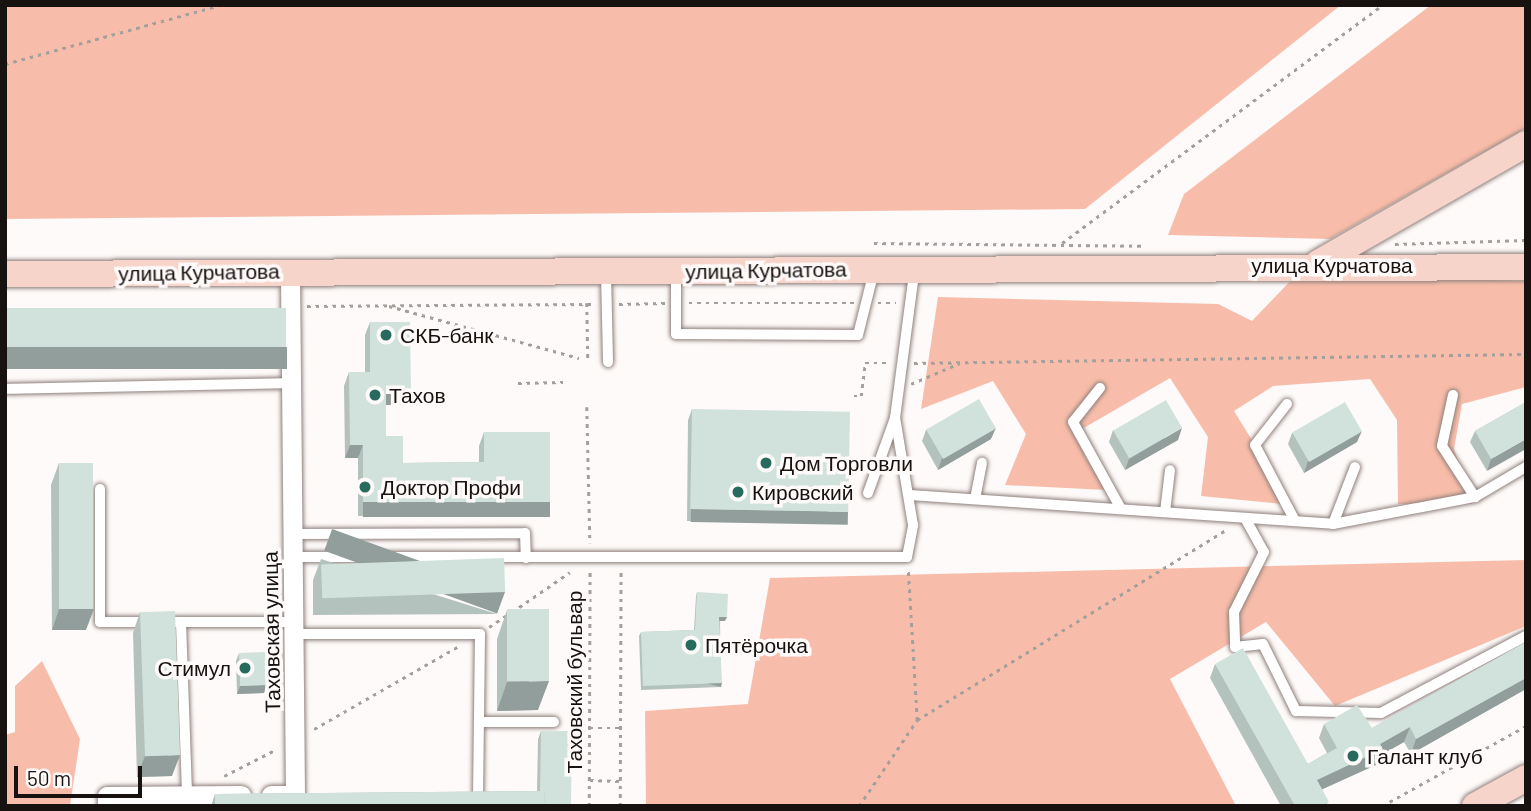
<!DOCTYPE html>
<html>
<head>
<meta charset="utf-8">
<style>
  body { margin:0 }
  #map { position:relative; width:1531px; height:811px; overflow:hidden; background:#fefaf9; font-family:Barlow,sans-serif }
  div>[style] { position:absolute }
  [style*='--x'] { left:calc(var(--x)*1px); top:calc(var(--y)*1px); width:calc(var(--w)*1px); rotate:calc(var(--a)*1deg) }
  .forest>* { inset:0; background:#f8bdaa }
  .path>* { height:2.5px; margin-top:-1.25px; transform-origin:0; background:repeating-linear-gradient(90deg,#a39f9d 0 3.5px,transparent 0 8.5px) }
  .roads { filter:drop-shadow(0 0 2px #8f807c) drop-shadow(0 0 2px #8f807c) }
  .lane>* { height:10px; margin:-5px; padding:0 5px; transform-origin:5px; border-radius:5px; background:#fff }
  .street>* { height:19px; margin:-9.5px; padding:0 9.5px; transform-origin:9.5px; border-radius:9.5px; background:#fff }
  .secondary>* { height:26px; margin:-13px; padding:0 13px; transform-origin:13px; border-radius:13px; background:#f7d4c9 }
  .wall>* { inset:0; background:#b4c2be }
  .shaded-wall>* { inset:0; background:#929e9b; transform-origin:0 0 }
  .building>* { inset:0; background:#d1e2dd; transform-origin:0 0 }
  .dots>* { width:19px; height:19px; translate:-50% -50%; box-sizing:border-box; border:4px solid #fefaf9; border-radius:50% }
  span { translate:-50% -50%; white-space:nowrap; text-align:center; line-height:1.15; -webkit-text-stroke:7px #fefaf9; paint-order:stroke }
  .street-label { font-size:21px; color:#171210 }
  .poi-label { font-size:21px; color:#171210 }
  .left { translate:0 -50%; text-align:left }
  .right { translate:-100% -50%; text-align:right }
  .frame { position:absolute; inset:0; border:7px solid #171210; pointer-events:none }
  .scale { position:absolute; left:14px; top:766px; width:128px; height:32px; box-sizing:border-box; border:4px solid #171210; border-top:0; padding-left:9px; font-size:21px; line-height:24px; white-space:nowrap; color:#171210; -webkit-text-stroke:5px #fefaf9; paint-order:stroke }
</style>
</head>
<body>
<div id="map">
  <div class="forest">
    <i style="clip-path:polygon(5px 5px,1341px 5px,1085px 209px,5px 219px)"></i>
    <i style="clip-path:polygon(1431px 5px,1526px 5px,1526px 128px,1330px 239px,1168px 235px,1184px 194px)"></i>
    <i style="clip-path:polygon(1296px 275px,1526px 281px,1526px 387px,1462px 404px,1454px 449px,1472px 504px,1398px 504px,1397px 420px,1370px 379px,1273px 386px,1234px 411px,1292px 505px,1201px 496px,1208px 437px,1170px 378px,1082px 429px,1107px 490px,1005px 485px,1026px 434px,993px 381px,921px 409px,938px 297px,1218px 304px,1252px 321px)"></i>
    <i style="clip-path:polygon(1526px 560px,1526px 626px,1335px 706px,1266px 622px,1170px 679px,1236px 806px,646px 806px,645px 711px,748px 704px,770px 578px)"></i>
    <i style="clip-path:polygon(42px 661px,80px 739px,70px 806px,5px 806px,5px 735px,15px 732px,15px 686px)"></i>
  </div>
  <div class="path">
    <i style="--x:5;--y:64;--w:224;--a:-15.3"></i>
    <i style="--x:874;--y:243;--w:269;--a:0.6"></i>
    <i style="--x:1062;--y:243;--w:399;--a:-36.6"></i>
    <i style="--x:1395;--y:244;--w:131;--a:-1.7"></i>
    <i style="--x:587;--y:303;--w:55;--a:89"></i>
    <i style="--x:689;--y:303;--w:165;--a:0"></i>
    <i style="--x:878;--y:303;--w:18;--a:0"></i>
    <i style="--x:619;--y:304;--w:46;--a:-1.2"></i>
    <i style="--x:307;--y:306;--w:288;--a:-0.4"></i>
    <i style="--x:389;--y:306;--w:197;--a:15.3"></i>
    <i style="--x:914;--y:363;--w:612;--a:-0.84"></i>
    <i style="--x:518;--y:383;--w:45;--a:-1.3"></i>
    <i style="--x:911;--y:384;--w:53;--a:-23.2"></i>
    <i style="--x:854;--y:396;--w:7;--a:0"></i>
    <i style="--x:861;--y:396;--w:33;--a:-83"></i>
    <i style="--x:865;--y:363;--w:25;--a:0"></i>
    <i style="--x:587;--y:407;--w:136;--a:88.7"></i>
    <i style="--x:512;--y:612;--w:70;--a:-34.6"></i>
    <i style="--x:489;--y:627;--w:22;--a:-34"></i>
    <i style="--x:917;--y:720;--w:361;--a:-31.6"></i>
    <i style="--x:590;--y:728;--w:30;--a:0"></i>
    <i style="--x:314;--y:729;--w:165;--a:-29.8"></i>
    <i style="--x:224;--y:776;--w:59;--a:-27"></i>
    <i style="--x:590;--y:780;--w:30;--a:2"></i>
    <i style="--x:589;--y:806;--w:235;--a:-89.8"></i>
    <i style="--x:620;--y:806;--w:235;--a:-89.8"></i>
    <i style="--x:859;--y:806;--w:104;--a:-56"></i>
    <i style="--x:917;--y:720;--w:152;--a:-93.4"></i>
    <i style="--x:1382;--y:806;--w:165;--a:-29.1"></i>
  </div>
  <div class="roads">
    <div class="lane">
      <i style="--x:676;--y:272;--w:62;--a:90"></i>
      <i style="--x:676;--y:334;--w:182;--a:0.3"></i>
      <i style="--x:858;--y:335;--w:66;--a:-76"></i>
      <i style="--x:606;--y:273;--w:89;--a:88.7"></i>
      <i style="--x:1100;--y:388;--w:43;--a:128.5"></i>
      <i style="--x:1073;--y:422;--w:99;--a:61.1"></i>
      <i style="--x:5;--y:389;--w:286;--a:-1.2"></i>
      <i style="--x:1453;--y:395;--w:52;--a:102.2"></i>
      <i style="--x:1442;--y:446;--w:61;--a:57.1"></i>
      <i style="--x:1287;--y:404;--w:52;--a:128"></i>
      <i style="--x:1255;--y:445;--w:86;--a:62.2"></i>
      <i style="--x:100;--y:489;--w:133;--a:90"></i>
      <i style="--x:100;--y:622;--w:49;--a:0"></i>
      <i style="--x:868;--y:493;--w:80;--a:-70.2"></i>
      <i style="--x:910;--y:495;--w:424;--a:3.9"></i>
      <i style="--x:1333;--y:524;--w:145;--a:-10.8"></i>
      <i style="--x:1475;--y:497;--w:59;--a:-30.5"></i>
      <i style="--x:975;--y:499;--w:37;--a:-79"></i>
      <i style="--x:1165;--y:512;--w:42;--a:-83.2"></i>
      <i style="--x:1245;--y:518;--w:39;--a:61"></i>
      <i style="--x:1264;--y:552;--w:67;--a:116.6"></i>
      <i style="--x:1234;--y:612;--w:35;--a:88"></i>
      <i style="--x:1235;--y:647;--w:28;--a:-6"></i>
      <i style="--x:1263;--y:644;--w:75;--a:63.8"></i>
      <i style="--x:1296;--y:711;--w:85;--a:1.3"></i>
      <i style="--x:1381;--y:713;--w:164;--a:-28"></i>
      <i style="--x:1333;--y:524;--w:61;--a:-68.9"></i>
      <i style="--x:292;--y:534;--w:233;--a:-0.2"></i>
      <i style="--x:525;--y:533;--w:25;--a:88"></i>
      <i style="--x:293;--y:557;--w:614;--a:0"></i>
      <i style="--x:907;--y:557;--w:33;--a:-79"></i>
      <i style="--x:913;--y:525;--w:109;--a:-99.5"></i>
      <i style="--x:895;--y:418;--w:146;--a:-82.5"></i>
      <i style="--x:164;--y:622;--w:129;--a:0"></i>
      <i style="--x:181;--y:622;--w:174;--a:88"></i>
      <i style="--x:294;--y:634;--w:186;--a:0"></i>
      <i style="--x:480;--y:634;--w:164;--a:90.7"></i>
      <i style="--x:479;--y:722;--w:75;--a:0"></i>
    </div>
    <div class="street">
      <i style="--x:271;--y:795;--w:24;--a:0"></i>
      <i style="--x:295;--y:795;--w:524;--a:-90.55"></i>
      <i style="--x:107;--y:806;--w:10;--a:-90"></i>
      <i style="--x:107;--y:796;--w:134;--a:-0.4"></i>
    </div>
    <div class="secondary">
      <i style="--x:1318;--y:263;--w:240;--a:-29.8"></i>
      <i style="--x:5;--y:274;--w:1521;--a:-0.26"></i>
      <i style="--x:1475;--y:806;--w:58;--a:-28.8"></i>
    </div>
  </div>
  <div class="wall">
    <i style="clip-path:polygon(370px 322px,406px 405px,386px 405px,386px 436px,403px 463px,479px 462px,479px 446px,484px 432px,550px 502px,546px 515px,358px 516px,358px 458px,345px 458px,344px 386px,349px 372px,365px 372px,365px 335px)"></i>
    <i style="clip-path:polygon(1526px 402px,1487px 471px,1470px 442px,1475px 431px)"></i>
    <i style="clip-path:polygon(692px 409px,844px 524px,687px 521px,688px 420px)"></i>
    <i style="clip-path:polygon(926px 430px,991px 439px,938px 470px,922px 441px)"></i>
    <i style="clip-path:polygon(1113px 430px,1178px 440px,1125px 470px,1109px 442px)"></i>
    <i style="clip-path:polygon(1292px 433px,1357px 442px,1304px 473px,1288px 444px)"></i>
    <i style="clip-path:polygon(59px 463px,86px 630px,52px 630px,51px 485px)"></i>
    <i style="clip-path:polygon(321px 559px,497px 614px,313px 615px,313px 580px)"></i>
    <i style="clip-path:polygon(697px 592px,725px 621px,720px 621px,721px 687px,641px 690px,639px 636px,641px 632px,694px 630px,696px 596px)"></i>
    <i style="clip-path:polygon(507px 610px,538px 710px,497px 711px,497px 639px)"></i>
    <i style="clip-path:polygon(140px 612px,172px 776px,137px 777px,133px 633px)"></i>
    <i style="clip-path:polygon(1526px 642px,1526px 689px,1411px 754px,1404px 742px,1381px 755px,1378px 764px,1322px 789px,1328px 806px,1281px 806px,1210px 678px,1215px 664px,1308px 764px,1327px 753px,1319px 738px,1324px 724px,1372px 728px)"></i>
    <i style="clip-path:polygon(239px 653px,266px 685px,264px 693px,237px 694px,236px 661px)"></i>
    <i style="clip-path:polygon(541px 731px,571px 806px,211px 806px,215px 794px,537px 791px,538px 739px)"></i>
  </div>
  <div class="shaded-wall">
    <i style="left:5px;top:347px;width:282px;height:22px"></i>
    <i style="clip-path:polygon(386px 392px,411px 392px,406px 405px,381px 405px)"></i>
    <i style="clip-path:polygon(996px 428px,991px 439px,938px 470px,942px 458px)"></i>
    <i style="clip-path:polygon(1182px 428px,1178px 440px,1125px 470px,1129px 459px)"></i>
    <i style="clip-path:polygon(1362px 431px,1357px 442px,1304px 473px,1308px 461px)"></i>
    <i style="clip-path:polygon(1526px 439px,1526px 449px,1487px 471px,1491px 459px)"></i>
    <i style="clip-path:polygon(350px 445px,363px 445px,358px 458px,345px 458px)"></i>
    <i style="left:363px;top:502px;width:187px;height:15px"></i>
    <i style="left:691px;top:509px;width:157px;height:13px;rotate:1deg"></i>
    <i style="left:505px;top:592px;width:23px;height:184px;rotate:110deg"></i>
    <i style="clip-path:polygon(59px 609px,94px 609px,86px 630px,52px 630px)"></i>
    <i style="clip-path:polygon(719px 617px,727px 617px,725px 621px,718px 621px)"></i>
    <i style="clip-path:polygon(1526px 678px,1526px 689px,1411px 754px,1416px 739px)"></i>
    <i style="clip-path:polygon(549px 681px,538px 710px,497px 711px,507px 682px)"></i>
    <i style="left:722px;top:683px;width:4px;height:79px;rotate:104deg"></i>
    <i style="clip-path:polygon(266px 685px,264px 693px,237px 694px,240px 686px)"></i>
    <i style="clip-path:polygon(1410px 727px,1404px 742px,1381px 755px,1378px 764px,1312px 794px,1317px 780px)"></i>
    <i style="clip-path:polygon(180px 755px,172px 776px,137px 777px,145px 756px)"></i>
  </div>
  <div class="building">
    <i style="left:5px;top:308px;width:281px;height:39px"></i>
    <i style="clip-path:polygon(370px 322px,410px 322px,411px 392px,386px 392px,386px 436px,403px 436px,403px 463px,484px 462px,484px 432px,550px 432px,550px 502px,363px 502px,363px 445px,350px 445px,349px 372px,370px 372px)"></i>
    <i style="left:979px;top:399px;width:34px;height:61px;rotate:60deg"></i>
    <i style="left:1166px;top:400px;width:32px;height:61px;rotate:60deg"></i>
    <i style="left:1345px;top:402px;width:34px;height:61px;rotate:60deg"></i>
    <i style="clip-path:polygon(1526px 402px,1526px 439px,1491px 459px,1475px 431px)"></i>
    <i style="left:692px;top:409px;width:158px;height:100px;rotate:1deg"></i>
    <i style="left:59px;top:463px;width:34px;height:146px"></i>
    <i style="left:504px;top:558px;width:34px;height:183px;rotate:88deg"></i>
    <i style="clip-path:polygon(697px 592px,728px 594px,727px 617px,719px 617px,722px 683px,643px 686px,641px 632px,695px 630px)"></i>
    <i style="left:549px;top:609px;width:72px;height:42px;rotate:90deg"></i>
    <i style="left:175px;top:611px;width:144px;height:35px;rotate:88deg"></i>
    <i style="clip-path:polygon(1526px 642px,1526px 678px,1416px 739px,1410px 727px,1380px 744px,1383px 749px,1317px 780px,1329px 802px,1322px 806px,1295px 806px,1215px 664px,1243px 648px,1308px 764px,1337px 748px,1324px 724px,1357px 705px,1372px 728px)"></i>
    <i style="left:265px;top:652px;width:33px;height:26px;rotate:88deg"></i>
    <i style="clip-path:polygon(541px 731px,572px 731px,571px 806px,545px 806px,544px 791px,540px 791px)"></i>
    <i style="clip-path:polygon(544px 791px,545px 806px,215px 806px,215px 794px)"></i>
  </div>
  <div class="dots">
    <i style="left:386px;top:335px;background:#266b5d"></i>
    <i style="left:375px;top:395px;background:#266b5d"></i>
    <i style="left:766px;top:463px;background:#266b5d"></i>
    <i style="left:365px;top:487px;background:#266b5d"></i>
    <i style="left:738px;top:492px;background:#266b5d"></i>
    <i style="left:691px;top:645px;background:#266b5d"></i>
    <i style="left:245px;top:668px;background:#266b5d"></i>
    <i style="left:1353px;top:756px;background:#266b5d"></i>
  </div>
  <div class="street-label">
    <span style="left:1332px;top:265px">улица Курчатова</span>
    <span style="left:766px;top:270px;rotate:-1deg">улица Курчатова</span>
    <span style="left:199px;top:272px;rotate:-1deg">улица Курчатова</span>
    <span style="left:271px;top:632px;rotate:-91deg">Таховская улица</span>
    <span style="left:574px;top:682px;rotate:-90deg">Таховский бульвар</span>
  </div>
  <div class="poi-label">
    <span class="left" style="left:400px;top:335px">СКБ-банк</span>
    <span class="left" style="left:389px;top:395px">Тахов</span>
    <span class="left" style="left:780px;top:463px">Дом Торговли</span>
    <span class="left" style="left:381px;top:487px">Доктор Профи</span>
    <span class="left" style="left:752px;top:492px">Кировский</span>
    <span class="left" style="left:705px;top:645px">Пятёрочка</span>
    <span class="right" style="left:231px;top:668px">Стимул</span>
    <span class="left" style="left:1367px;top:756px">Галант клуб</span>
  </div>
  <div class="frame"></div>
  <div class="scale">50 m</div>
</div>
</body>
</html>
